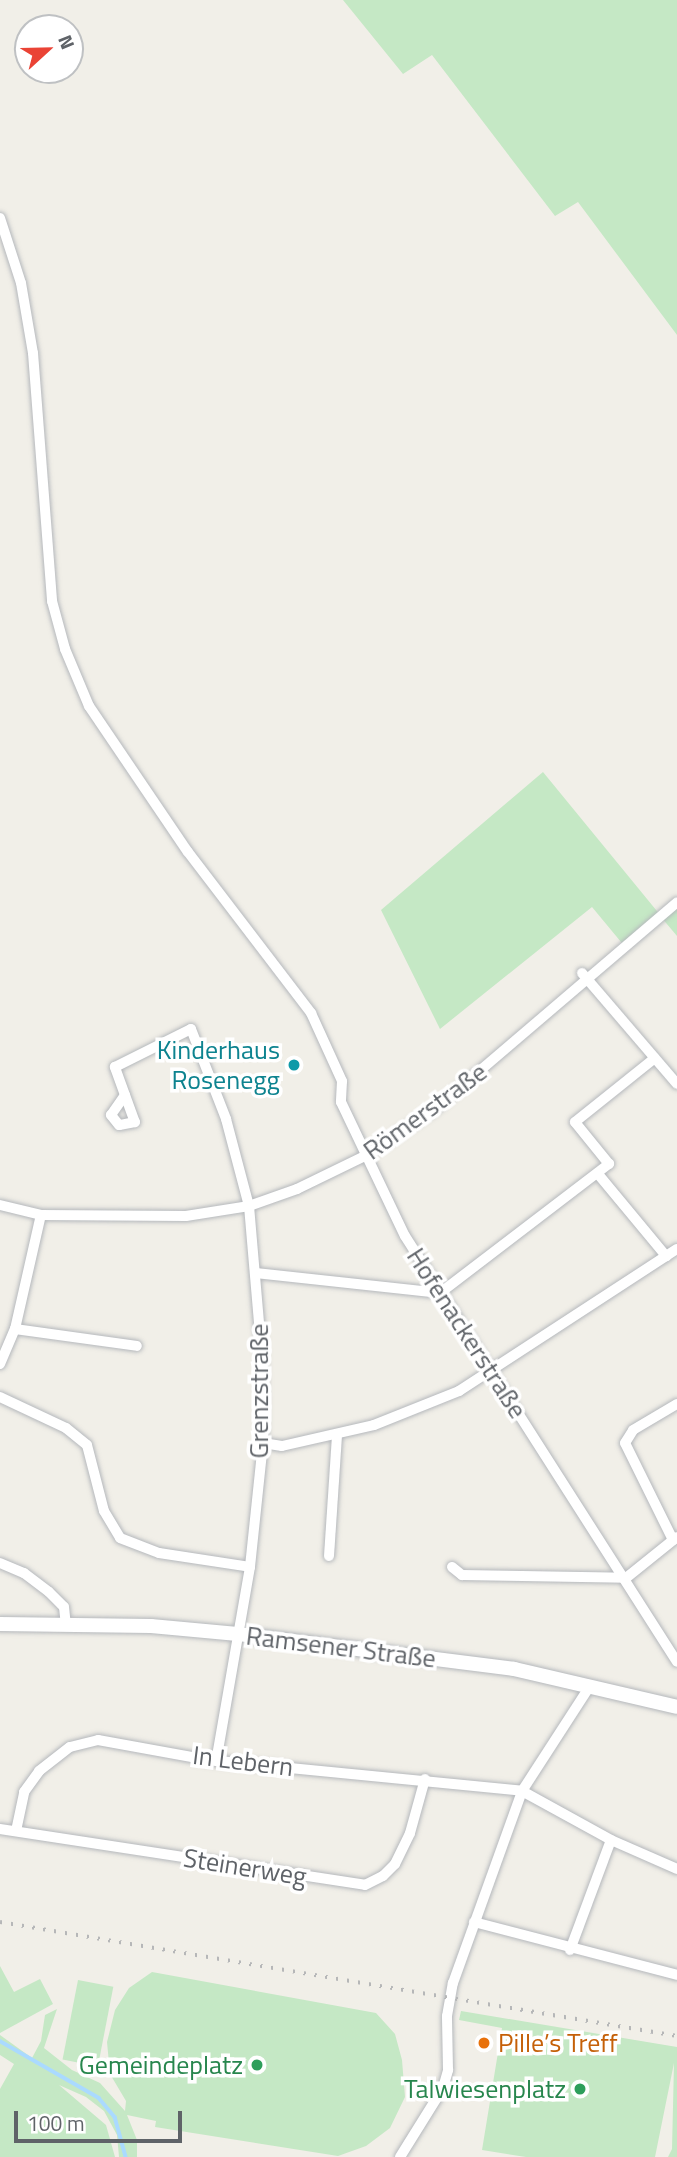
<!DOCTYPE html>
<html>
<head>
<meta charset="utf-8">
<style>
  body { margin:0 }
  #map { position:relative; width:677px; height:2157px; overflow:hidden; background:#f1efe8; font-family:"Titillium Web",sans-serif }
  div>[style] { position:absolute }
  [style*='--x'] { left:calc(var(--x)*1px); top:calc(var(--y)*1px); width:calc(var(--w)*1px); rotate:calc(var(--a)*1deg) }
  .green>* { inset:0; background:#c5e8c5; transform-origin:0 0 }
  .stream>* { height:3.5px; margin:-1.75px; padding:0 1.75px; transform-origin:1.75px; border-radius:1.75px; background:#aadaff }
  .roads { filter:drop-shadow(0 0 2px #b5b8bc) drop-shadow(0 0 2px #b5b8bc) }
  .street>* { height:10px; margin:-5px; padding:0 5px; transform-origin:5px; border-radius:5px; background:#fff }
  .secondary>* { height:14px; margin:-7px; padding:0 7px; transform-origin:7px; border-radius:7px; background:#fff }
  .rail>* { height:3.5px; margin-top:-1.75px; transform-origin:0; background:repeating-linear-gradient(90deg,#b6b7b8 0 2px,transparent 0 11px) }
  .dots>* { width:19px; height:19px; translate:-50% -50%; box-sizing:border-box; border:4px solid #fff; border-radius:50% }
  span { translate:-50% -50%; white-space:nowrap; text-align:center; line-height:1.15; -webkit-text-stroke:7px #fff; paint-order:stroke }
  .culture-label { font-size:26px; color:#0d838f }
  .right { translate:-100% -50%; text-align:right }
  .street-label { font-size:26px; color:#5f6368 }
  .food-label { font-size:26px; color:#c56008 }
  .left { translate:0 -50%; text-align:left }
  .leisure-label { font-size:26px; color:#27864d }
  .north { position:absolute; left:14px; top:14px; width:70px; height:70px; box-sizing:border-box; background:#fff; border:2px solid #bfc1c3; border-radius:50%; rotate:68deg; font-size:19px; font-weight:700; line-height:28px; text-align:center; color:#5f6368 }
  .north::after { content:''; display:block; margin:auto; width:24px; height:32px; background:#ea4335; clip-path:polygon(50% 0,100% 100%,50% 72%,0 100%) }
  .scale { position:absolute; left:14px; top:2111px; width:168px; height:32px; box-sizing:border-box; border:4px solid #5f6368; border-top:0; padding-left:9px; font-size:21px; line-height:24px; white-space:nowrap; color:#5f6368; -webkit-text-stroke:5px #fff; paint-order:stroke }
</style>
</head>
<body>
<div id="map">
  <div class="green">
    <i style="clip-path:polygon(343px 0,677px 0,677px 335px,578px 202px,555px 216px,432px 55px,403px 74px)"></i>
    <i style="clip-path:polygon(543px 772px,661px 916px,677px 902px,677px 936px,661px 917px,626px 948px,592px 907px,440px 1029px,381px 910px)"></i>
    <i style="clip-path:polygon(0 1966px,14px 1992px,40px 1979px,53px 2004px,0 2033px)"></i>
    <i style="clip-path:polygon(152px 1972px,376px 2013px,395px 2034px,402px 2060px,405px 2097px,390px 2128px,366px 2146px,338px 2156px,155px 2127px,156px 2121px,127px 2115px,137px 2140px,137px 2157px,119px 2157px,117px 2135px,104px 2111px,86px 2097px,59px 2085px,106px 2125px,115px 2157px,0 2157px,0 2089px,14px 2064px,0 2055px,0 2035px,32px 2058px,41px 2041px,45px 2015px,57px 2009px,44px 2048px,72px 2070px,100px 2083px,125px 2111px,126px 2101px,110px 2074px,107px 2042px,115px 2010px,129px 1988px)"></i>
    <i style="left:78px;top:1980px;width:36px;height:81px;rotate:11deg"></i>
    <i style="clip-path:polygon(461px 2011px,677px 2047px,677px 2157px,668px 2157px,672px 2149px,674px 2063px,655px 2157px,526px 2157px,482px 2150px,502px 2028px,459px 2020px)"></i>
  </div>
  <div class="stream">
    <i style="--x:0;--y:2041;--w:114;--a:29.9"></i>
    <i style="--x:99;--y:2098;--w:25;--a:50"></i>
    <i style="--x:115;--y:2117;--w:41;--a:74.6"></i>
  </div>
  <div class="roads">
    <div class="street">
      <i style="--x:0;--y:218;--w:68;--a:72.1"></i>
      <i style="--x:21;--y:283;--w:71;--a:80.3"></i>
      <i style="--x:33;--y:353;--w:249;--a:85.6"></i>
      <i style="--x:52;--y:601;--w:50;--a:74.8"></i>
      <i style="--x:65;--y:649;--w:62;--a:67.2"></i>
      <i style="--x:89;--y:706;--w:176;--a:55.9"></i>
      <i style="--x:188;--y:852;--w:203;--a:52.6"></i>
      <i style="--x:311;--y:1013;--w:75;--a:65.5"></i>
      <i style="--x:342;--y:1081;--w:21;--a:93"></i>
      <i style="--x:341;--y:1102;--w:148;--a:64.5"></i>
      <i style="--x:405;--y:1236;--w:505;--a:57.44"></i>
      <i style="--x:582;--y:973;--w:146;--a:49.4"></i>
      <i style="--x:125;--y:1095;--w:29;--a:70"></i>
      <i style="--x:135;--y:1122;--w:16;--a:169"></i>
      <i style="--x:119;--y:1125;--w:13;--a:-129"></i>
      <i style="--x:111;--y:1115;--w:24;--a:-55"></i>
      <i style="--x:125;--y:1095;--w:30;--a:-110"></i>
      <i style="--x:115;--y:1067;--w:85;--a:-26.6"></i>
      <i style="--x:191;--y:1029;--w:97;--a:68.7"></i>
      <i style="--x:226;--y:1119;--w:90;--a:75.2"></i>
      <i style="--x:249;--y:1206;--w:153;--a:85.1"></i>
      <i style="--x:262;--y:1358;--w:85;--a:89.3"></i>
      <i style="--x:263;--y:1443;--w:125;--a:96"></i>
      <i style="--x:250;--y:1567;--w:197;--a:99.9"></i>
      <i style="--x:598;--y:1174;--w:107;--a:50.3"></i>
      <i style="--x:0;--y:1205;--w:42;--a:13.7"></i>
      <i style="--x:41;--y:1215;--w:145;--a:0.4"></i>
      <i style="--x:186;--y:1216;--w:64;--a:-9"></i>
      <i style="--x:249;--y:1206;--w:51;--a:-19.5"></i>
      <i style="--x:297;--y:1189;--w:76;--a:-25.9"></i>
      <i style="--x:365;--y:1156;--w:84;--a:-33.9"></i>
      <i style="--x:435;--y:1109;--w:318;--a:-40.5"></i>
      <i style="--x:256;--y:1273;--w:185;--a:6.2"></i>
      <i style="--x:440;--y:1293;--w:213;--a:-37.4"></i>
      <i style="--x:609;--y:1164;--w:54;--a:-129"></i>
      <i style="--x:575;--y:1122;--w:102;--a:-38.7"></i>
      <i style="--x:15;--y:1329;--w:123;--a:7.9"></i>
      <i style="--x:0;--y:1364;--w:38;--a:-67"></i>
      <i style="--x:15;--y:1329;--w:117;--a:-77.2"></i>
      <i style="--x:0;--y:1397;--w:73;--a:25.2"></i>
      <i style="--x:66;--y:1428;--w:27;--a:39"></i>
      <i style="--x:87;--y:1445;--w:68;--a:75.6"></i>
      <i style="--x:104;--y:1511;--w:31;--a:59"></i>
      <i style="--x:120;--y:1538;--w:42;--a:21"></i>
      <i style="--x:159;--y:1553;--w:92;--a:8.7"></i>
      <i style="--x:263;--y:1443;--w:19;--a:9"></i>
      <i style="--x:282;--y:1446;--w:94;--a:-12.9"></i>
      <i style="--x:374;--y:1425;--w:92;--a:-21.8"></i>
      <i style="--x:459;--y:1391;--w:260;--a:-33.1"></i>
      <i style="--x:673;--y:1540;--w:108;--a:-116.3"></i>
      <i style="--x:625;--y:1443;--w:15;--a:-58"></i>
      <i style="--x:633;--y:1430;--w:51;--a:-30.6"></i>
      <i style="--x:329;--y:1556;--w:122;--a:-86.2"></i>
      <i style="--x:0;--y:1563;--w:26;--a:23"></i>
      <i style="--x:24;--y:1573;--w:31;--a:37"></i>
      <i style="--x:49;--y:1592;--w:21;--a:45"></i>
      <i style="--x:64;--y:1607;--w:18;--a:84"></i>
      <i style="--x:452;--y:1567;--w:13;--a:39"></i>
      <i style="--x:462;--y:1575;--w:164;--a:1"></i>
      <i style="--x:626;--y:1578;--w:65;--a:-38.8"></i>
      <i style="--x:0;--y:1829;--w:369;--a:8.7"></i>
      <i style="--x:365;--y:1885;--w:20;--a:-27"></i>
      <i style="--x:383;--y:1876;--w:17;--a:-45"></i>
      <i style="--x:395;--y:1864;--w:34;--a:-64"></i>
      <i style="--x:410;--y:1833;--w:56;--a:-74.5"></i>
      <i style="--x:16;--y:1831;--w:40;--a:-78"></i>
      <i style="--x:24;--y:1792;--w:26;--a:-54"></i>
      <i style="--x:39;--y:1771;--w:39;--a:-38"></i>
      <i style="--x:70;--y:1747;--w:29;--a:-14"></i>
      <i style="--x:98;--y:1740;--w:112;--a:10.3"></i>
      <i style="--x:208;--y:1760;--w:316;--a:5.6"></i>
      <i style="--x:522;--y:1791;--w:102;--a:28.8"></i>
      <i style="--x:611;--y:1840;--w:72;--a:23.7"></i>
      <i style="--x:474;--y:1922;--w:210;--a:14.6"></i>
      <i style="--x:570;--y:1950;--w:117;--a:-69.6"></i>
      <i style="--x:400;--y:2157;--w:81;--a:-58.1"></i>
      <i style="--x:443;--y:2088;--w:19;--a:-74"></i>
      <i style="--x:448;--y:2070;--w:54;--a:-91.1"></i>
      <i style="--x:447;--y:2016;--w:34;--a:-80"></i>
      <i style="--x:453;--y:1983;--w:204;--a:-70.2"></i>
      <i style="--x:522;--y:1791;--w:125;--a:-57.1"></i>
    </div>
    <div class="secondary">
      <i style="--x:0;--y:1624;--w:151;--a:0.8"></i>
      <i style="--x:151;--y:1626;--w:87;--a:5.3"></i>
      <i style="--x:238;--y:1634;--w:278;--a:7.2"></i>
      <i style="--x:514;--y:1669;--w:167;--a:13.1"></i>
    </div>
  </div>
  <div class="rail">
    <i style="--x:0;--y:1922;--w:687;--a:9.56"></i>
  </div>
  <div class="dots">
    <i style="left:294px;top:1065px;background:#0f9aa8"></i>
    <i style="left:484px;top:2043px;background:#e8710a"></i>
    <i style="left:257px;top:2065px;background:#2e9e5b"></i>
    <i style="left:580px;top:2089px;background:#2e9e5b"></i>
  </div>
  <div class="culture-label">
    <span class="right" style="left:280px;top:1065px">Kinderhaus<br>Rosenegg</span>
  </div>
  <div class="street-label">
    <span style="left:425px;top:1111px;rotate:-36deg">Römerstraße</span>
    <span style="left:467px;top:1333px;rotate:57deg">Hofenackerstraße</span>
    <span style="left:259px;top:1391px;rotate:-90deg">Grenzstraße</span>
    <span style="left:341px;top:1647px;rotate:7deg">Ramsener Straße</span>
    <span style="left:243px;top:1761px;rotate:7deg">In Lebern</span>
    <span style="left:245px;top:1867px;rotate:9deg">Steinerweg</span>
  </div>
  <div class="food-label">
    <span class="left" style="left:498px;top:2043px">Pille’s Treff</span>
  </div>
  <div class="leisure-label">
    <span class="right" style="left:243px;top:2065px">Gemeindeplatz</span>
    <span class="right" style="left:566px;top:2089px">Talwiesenplatz</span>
  </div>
  <div class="north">N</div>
  <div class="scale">100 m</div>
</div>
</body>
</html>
